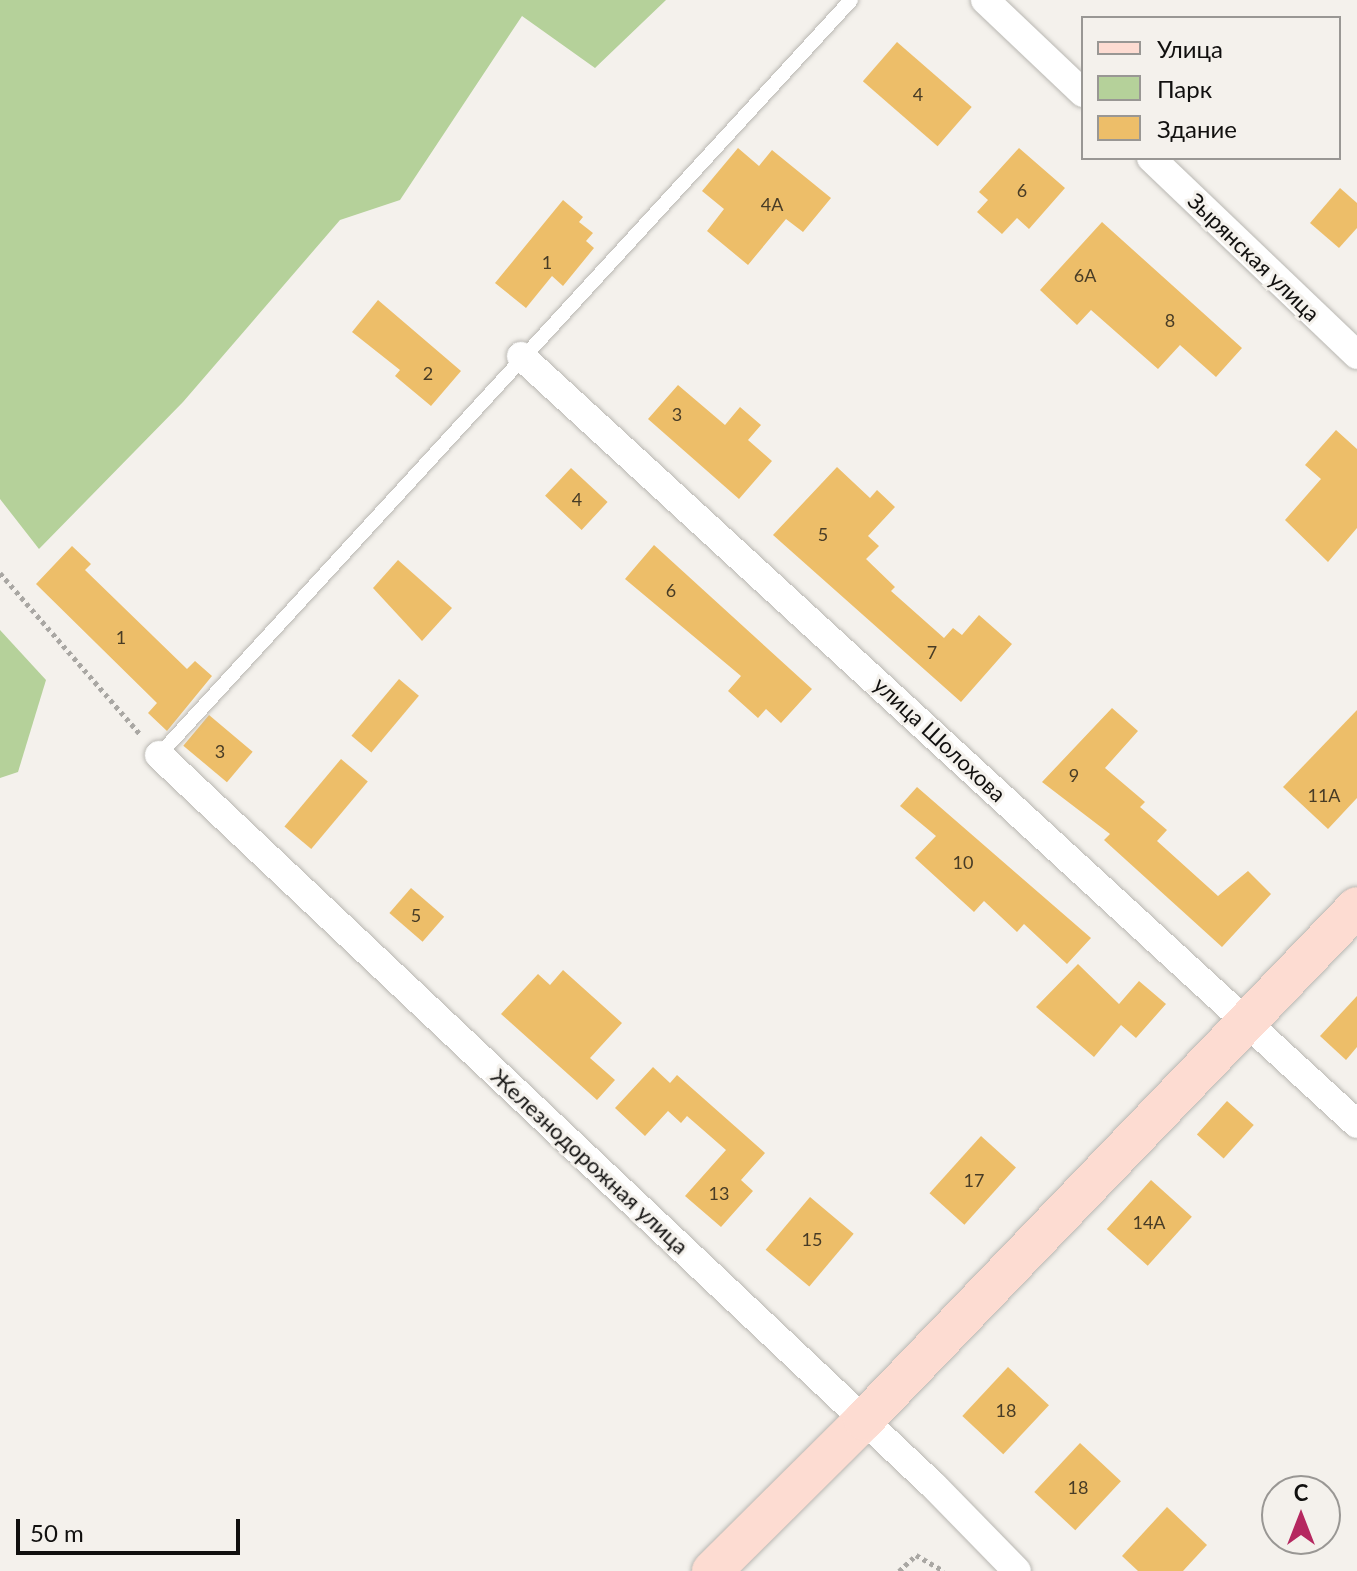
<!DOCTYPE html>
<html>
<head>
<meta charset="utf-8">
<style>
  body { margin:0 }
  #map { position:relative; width:1357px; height:1571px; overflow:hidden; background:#f4f1ec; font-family:Lato,sans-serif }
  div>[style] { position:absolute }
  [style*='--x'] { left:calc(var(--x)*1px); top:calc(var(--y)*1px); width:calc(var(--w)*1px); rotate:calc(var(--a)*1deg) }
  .green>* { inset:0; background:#b5d19a }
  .building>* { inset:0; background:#edbe69; transform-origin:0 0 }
  .path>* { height:5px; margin-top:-2.5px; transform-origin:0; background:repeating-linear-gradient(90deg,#a9a7a3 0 4px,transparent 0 8px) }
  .roads { filter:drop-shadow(0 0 2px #b9b7b2) drop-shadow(0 0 2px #b9b7b2) }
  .service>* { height:14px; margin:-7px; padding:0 7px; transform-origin:7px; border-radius:7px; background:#fff }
  .minor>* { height:28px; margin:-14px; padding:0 14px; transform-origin:14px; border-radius:14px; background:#fff }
  .secondary>* { height:40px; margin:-20px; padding:0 20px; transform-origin:20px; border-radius:20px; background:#fddcd2 }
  span { translate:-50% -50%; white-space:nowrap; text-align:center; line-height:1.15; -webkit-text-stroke:6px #f4f1ec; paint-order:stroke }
  .number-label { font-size:18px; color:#483c26 }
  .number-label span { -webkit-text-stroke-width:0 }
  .street-label { font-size:22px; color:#11100f }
  .legend { position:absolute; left:1081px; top:16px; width:260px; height:144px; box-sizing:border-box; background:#f4f1ec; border:2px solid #999794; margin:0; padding:10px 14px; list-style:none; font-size:24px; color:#11100f }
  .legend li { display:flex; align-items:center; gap:16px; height:40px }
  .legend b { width:40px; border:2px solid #999794 }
  .north { position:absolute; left:1261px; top:1475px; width:80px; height:80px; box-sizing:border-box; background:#f4f1ec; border:2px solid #999794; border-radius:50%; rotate:0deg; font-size:22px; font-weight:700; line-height:32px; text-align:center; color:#11100f }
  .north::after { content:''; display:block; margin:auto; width:28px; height:36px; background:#b52860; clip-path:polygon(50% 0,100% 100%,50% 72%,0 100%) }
  .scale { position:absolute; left:16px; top:1519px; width:224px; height:36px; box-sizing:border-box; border:4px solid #11100f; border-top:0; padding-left:10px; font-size:24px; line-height:28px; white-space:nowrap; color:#11100f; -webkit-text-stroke:6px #f4f1ec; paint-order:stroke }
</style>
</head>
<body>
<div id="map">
  <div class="green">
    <i style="clip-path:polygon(0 0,666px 0,595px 68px,522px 16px,400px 200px,340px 220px,183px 402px,39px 549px,0 499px)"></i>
    <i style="clip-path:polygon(0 630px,46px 680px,18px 772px,0 778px)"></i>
  </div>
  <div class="building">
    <i style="left:897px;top:42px;width:99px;height:52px;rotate:41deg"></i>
    <i style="clip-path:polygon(738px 148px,759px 166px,772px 150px,831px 198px,803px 232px,786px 219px,748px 265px,707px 231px,724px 209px,702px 191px)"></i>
    <i style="clip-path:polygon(1019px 148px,1065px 188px,1029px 229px,1017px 218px,1002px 234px,977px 212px,988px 200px,979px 192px)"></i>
    <i style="clip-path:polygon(1340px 188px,1357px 203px,1357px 228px,1339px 248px,1310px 223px)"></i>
    <i style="clip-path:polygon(563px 200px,583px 217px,579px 222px,593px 233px,586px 241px,594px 248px,563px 286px,552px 276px,526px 308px,495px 283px)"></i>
    <i style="clip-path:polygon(1102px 222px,1242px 348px,1216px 377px,1180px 345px,1158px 369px,1091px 310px,1077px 325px,1040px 290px)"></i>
    <i style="clip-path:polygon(378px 300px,461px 371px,431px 406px,395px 376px,400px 370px,352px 332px)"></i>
    <i style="clip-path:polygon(678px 385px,725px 425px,740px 407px,761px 425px,748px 440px,772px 461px,739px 499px,648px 419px)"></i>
    <i style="clip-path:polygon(1336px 430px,1357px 449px,1357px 528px,1328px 562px,1285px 520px,1321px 479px,1305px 465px)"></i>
    <i style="clip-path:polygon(837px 467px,870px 498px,877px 490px,895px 507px,868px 536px,879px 546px,866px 559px,895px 587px,891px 591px,944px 638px,953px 628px,962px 635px,979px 615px,1012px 644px,961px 702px,773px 535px)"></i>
    <i style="left:571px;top:468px;width:50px;height:38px;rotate:43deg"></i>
    <i style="clip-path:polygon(654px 545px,812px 689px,781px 723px,766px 709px,758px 718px,728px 691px,741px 676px,625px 579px)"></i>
    <i style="clip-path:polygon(72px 546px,91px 564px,85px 570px,187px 669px,195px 661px,212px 676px,167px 731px,148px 713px,157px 703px,36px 584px)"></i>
    <i style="clip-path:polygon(398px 560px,452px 608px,422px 641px,373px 588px)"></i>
    <i style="left:399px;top:679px;width:26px;height:74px;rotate:40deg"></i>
    <i style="clip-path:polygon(1112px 708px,1138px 731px,1105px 768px,1145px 802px,1140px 807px,1167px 830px,1157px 841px,1218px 896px,1248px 871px,1271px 894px,1222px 947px,1104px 840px,1110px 834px,1042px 782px)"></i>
    <i style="clip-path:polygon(1357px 710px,1357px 798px,1328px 829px,1283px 787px)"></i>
    <i style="left:209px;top:715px;width:57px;height:40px;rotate:40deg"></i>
    <i style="left:341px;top:759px;width:35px;height:88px;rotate:40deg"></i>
    <i style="clip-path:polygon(917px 787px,1091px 938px,1067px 964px,1024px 924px,1017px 932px,984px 901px,974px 912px,915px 858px,936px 836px,900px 806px)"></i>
    <i style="left:411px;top:888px;width:44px;height:33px;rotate:41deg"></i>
    <i style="clip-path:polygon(1078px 964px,1119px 1004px,1139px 981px,1166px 1004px,1136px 1038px,1121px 1025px,1094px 1057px,1036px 1007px)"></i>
    <i style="clip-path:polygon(563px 970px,622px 1023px,590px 1058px,615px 1080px,597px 1100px,501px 1014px,538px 974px,550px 985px)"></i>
    <i style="clip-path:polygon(1357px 996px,1357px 1047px,1346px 1060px,1320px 1036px)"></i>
    <i style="clip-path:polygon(653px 1067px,670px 1083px,677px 1075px,765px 1153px,741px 1180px,753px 1191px,721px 1227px,685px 1196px,726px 1150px,687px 1116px,681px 1123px,668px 1111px,645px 1136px,615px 1108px)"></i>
    <i style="left:1227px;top:1101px;width:36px;height:45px;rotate:42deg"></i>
    <i style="left:981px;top:1136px;width:47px;height:77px;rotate:42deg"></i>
    <i style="left:1151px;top:1180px;width:55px;height:66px;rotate:42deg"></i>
    <i style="left:810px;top:1197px;width:57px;height:69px;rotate:40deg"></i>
    <i style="left:1008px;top:1367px;width:56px;height:67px;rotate:43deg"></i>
    <i style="left:1080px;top:1443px;width:56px;height:67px;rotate:43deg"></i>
    <i style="clip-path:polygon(1167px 1507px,1207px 1545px,1183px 1571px,1138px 1571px,1122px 1556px)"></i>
  </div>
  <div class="path">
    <i style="--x:0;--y:573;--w:215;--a:49"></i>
    <i style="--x:899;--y:1571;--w:23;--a:-43"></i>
    <i style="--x:916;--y:1555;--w:32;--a:30"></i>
  </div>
  <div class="roads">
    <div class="service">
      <i style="--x:159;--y:755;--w:1024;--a:-47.49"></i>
    </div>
    <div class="minor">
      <i style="--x:985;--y:0;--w:135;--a:43.5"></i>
      <i style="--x:1151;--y:158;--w:285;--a:43.7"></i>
      <i style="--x:521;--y:356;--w:1135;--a:42.57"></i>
      <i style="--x:159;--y:755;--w:1067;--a:43.33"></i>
      <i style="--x:935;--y:1487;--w:117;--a:45.7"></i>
    </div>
    <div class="secondary">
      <i style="--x:712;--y:1571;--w:214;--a:-44.8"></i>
      <i style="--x:864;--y:1420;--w:711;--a:-46.14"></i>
    </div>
  </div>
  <div class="number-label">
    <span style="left:918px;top:94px">4</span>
    <span style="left:1022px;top:190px">6</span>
    <span style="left:772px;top:204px">4А</span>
    <span style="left:547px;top:262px">1</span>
    <span style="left:1085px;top:275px">6А</span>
    <span style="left:1170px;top:320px">8</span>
    <span style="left:428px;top:373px">2</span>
    <span style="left:677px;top:414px">3</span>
    <span style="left:577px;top:499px">4</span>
    <span style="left:823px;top:534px">5</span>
    <span style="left:671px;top:590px">6</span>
    <span style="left:121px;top:637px">1</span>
    <span style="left:932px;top:652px">7</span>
    <span style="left:220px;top:751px">3</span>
    <span style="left:1074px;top:775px">9</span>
    <span style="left:1324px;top:795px">11А</span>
    <span style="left:963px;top:862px">10</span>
    <span style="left:416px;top:915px">5</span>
    <span style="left:974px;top:1180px">17</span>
    <span style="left:719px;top:1193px">13</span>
    <span style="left:1149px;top:1222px">14А</span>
    <span style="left:812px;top:1239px">15</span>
    <span style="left:1006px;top:1410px">18</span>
    <span style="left:1078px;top:1487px">18</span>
  </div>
  <div class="street-label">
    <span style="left:1254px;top:257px;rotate:44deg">Зырянская улица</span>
    <span style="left:940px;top:739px;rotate:43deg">улица Шолохова</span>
    <span style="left:590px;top:1161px;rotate:43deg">Железнодорожная улица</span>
  </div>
  <ul class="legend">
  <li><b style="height:10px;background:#fddcd2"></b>Улица</li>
  <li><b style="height:22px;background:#b5d19a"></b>Парк</li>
  <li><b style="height:22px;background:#edbe69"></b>Здание</li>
  </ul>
  <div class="north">С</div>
  <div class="scale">50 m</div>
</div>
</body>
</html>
